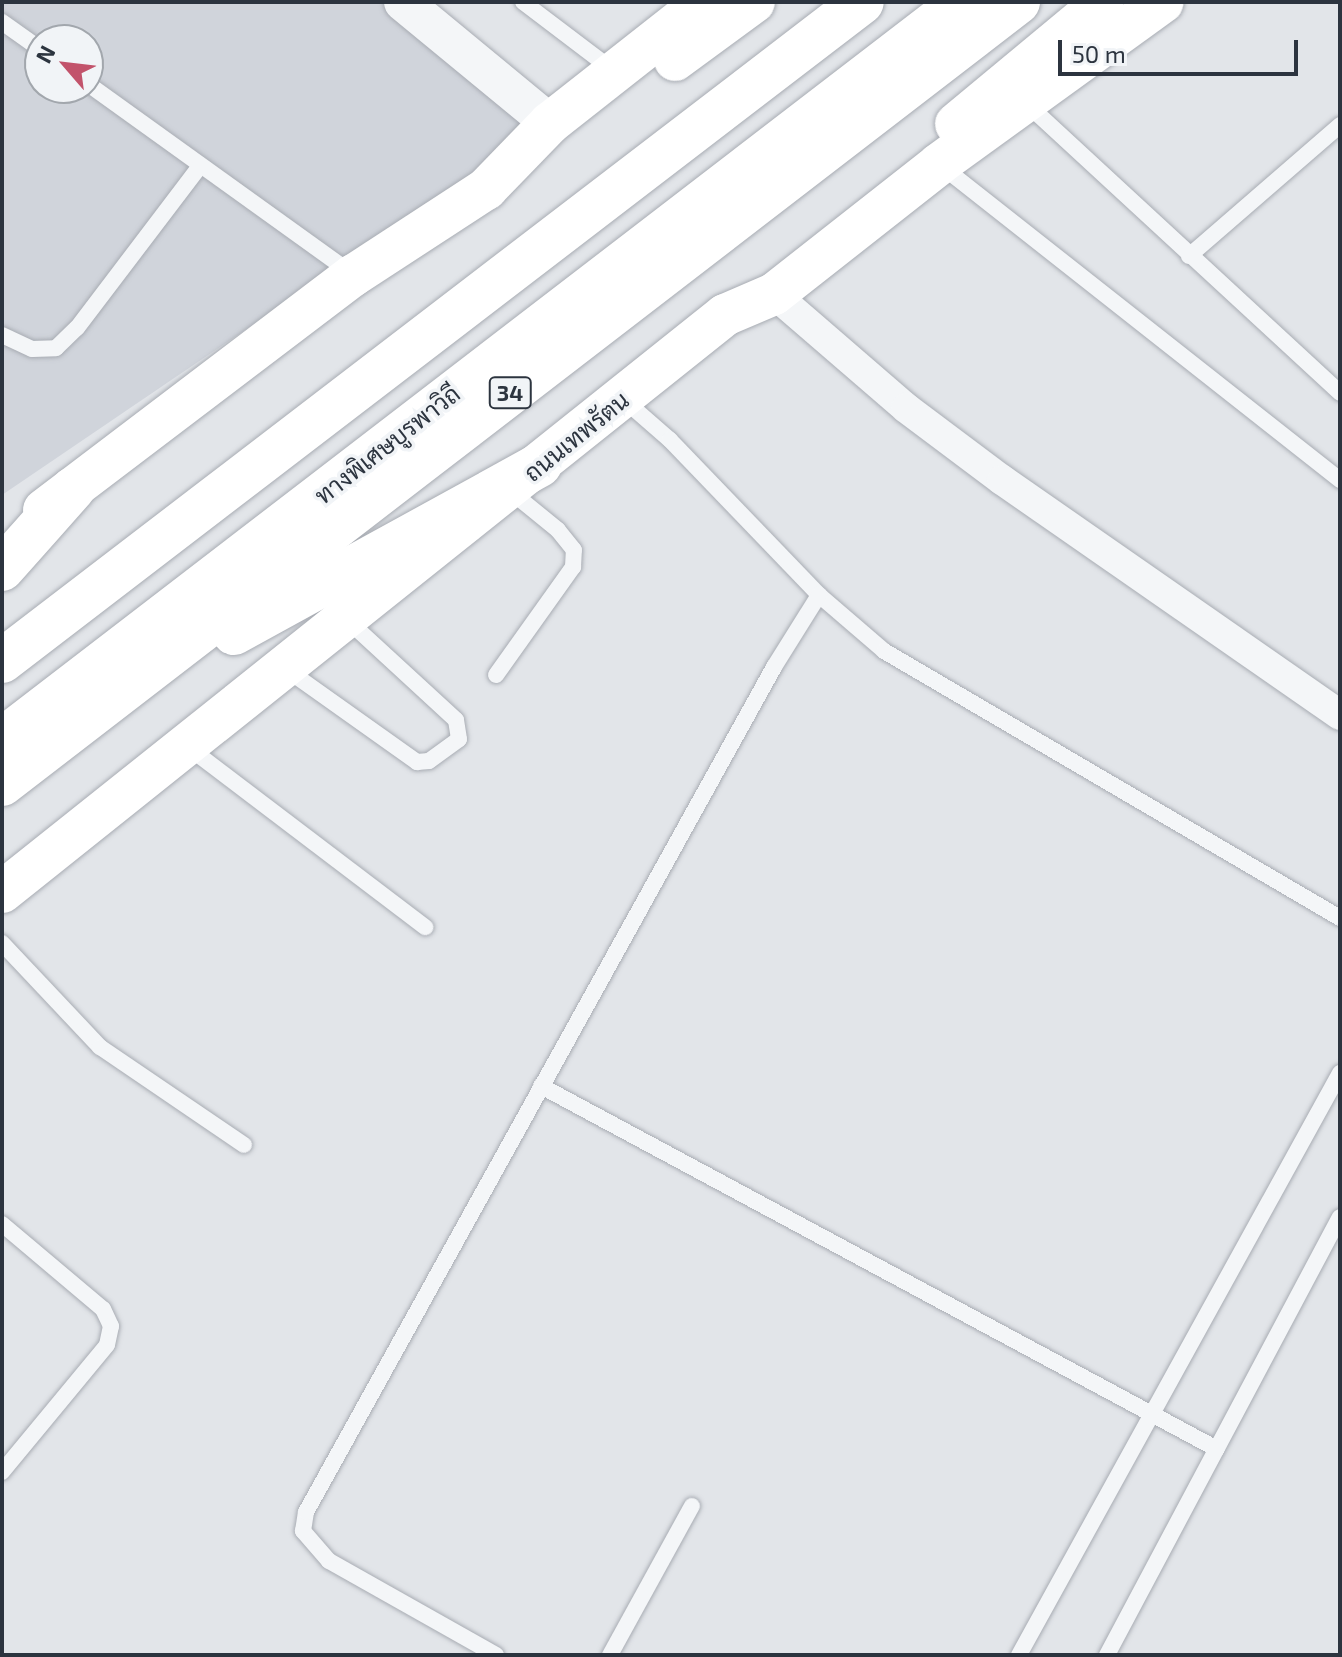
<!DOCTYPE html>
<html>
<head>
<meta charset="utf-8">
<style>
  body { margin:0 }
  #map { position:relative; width:1342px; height:1657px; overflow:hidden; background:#e2e5e9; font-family:"Exo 2",Sarabun,sans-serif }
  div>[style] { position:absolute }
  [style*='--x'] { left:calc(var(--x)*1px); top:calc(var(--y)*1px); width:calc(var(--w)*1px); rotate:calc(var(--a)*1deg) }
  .built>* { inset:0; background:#d0d4db }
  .roads { filter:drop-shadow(0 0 2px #a8acb3) drop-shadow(0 0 2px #a8acb3) }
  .service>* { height:16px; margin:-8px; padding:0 8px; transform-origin:8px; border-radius:8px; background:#f4f6f8 }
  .minor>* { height:30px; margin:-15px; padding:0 15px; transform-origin:15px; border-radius:15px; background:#f4f6f8 }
  .tertiary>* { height:38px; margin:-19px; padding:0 19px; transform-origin:19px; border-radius:19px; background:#f4f6f8 }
  .secondary>* { height:42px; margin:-21px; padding:0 21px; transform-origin:21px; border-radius:21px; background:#fff }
  .trunk>* { height:44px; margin:-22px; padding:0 22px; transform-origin:22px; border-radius:22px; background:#fff }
  .motorway>* { height:44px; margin:-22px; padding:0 22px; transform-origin:22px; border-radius:22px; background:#fff }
  span { translate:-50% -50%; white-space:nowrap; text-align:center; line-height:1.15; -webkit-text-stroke:7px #f1f4f7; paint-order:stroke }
  .shield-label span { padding:2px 6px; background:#f1f4f7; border:2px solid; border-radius:6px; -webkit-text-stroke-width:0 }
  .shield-label { font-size:22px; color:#2c343f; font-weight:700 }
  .street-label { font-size:24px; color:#2c343f }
  .frame { position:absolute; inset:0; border:4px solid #2c343f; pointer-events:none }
  .north { position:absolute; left:24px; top:24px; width:80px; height:80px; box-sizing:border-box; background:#f1f4f7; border:2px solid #a2a7ad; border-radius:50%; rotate:298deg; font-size:22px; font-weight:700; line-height:32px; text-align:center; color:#2c343f }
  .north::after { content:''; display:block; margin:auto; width:28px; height:36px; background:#c2536b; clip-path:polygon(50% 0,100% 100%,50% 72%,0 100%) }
  .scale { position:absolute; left:1058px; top:40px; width:240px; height:36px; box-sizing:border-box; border:4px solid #2c343f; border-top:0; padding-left:10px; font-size:24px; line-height:28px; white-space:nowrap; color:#2c343f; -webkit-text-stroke:6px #f1f4f7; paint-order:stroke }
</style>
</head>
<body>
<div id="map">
  <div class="built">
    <i style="clip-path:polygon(evenodd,2px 2px,411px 2px,550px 123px,2px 495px,2px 2px,40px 40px,88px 40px,88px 88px,40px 88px,40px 40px)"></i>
  </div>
  <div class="roads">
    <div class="service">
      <i style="--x:523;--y:2;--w:114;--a:37.2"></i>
      <i style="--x:2;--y:22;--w:47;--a:35.4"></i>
      <i style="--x:88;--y:84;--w:325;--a:35.7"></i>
      <i style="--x:1027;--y:104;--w:426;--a:42.7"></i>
      <i style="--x:939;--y:164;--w:511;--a:38.24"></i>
      <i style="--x:1189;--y:256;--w:200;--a:-40.9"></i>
      <i style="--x:2;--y:335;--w:33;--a:25"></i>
      <i style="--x:32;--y:349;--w:24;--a:-2"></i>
      <i style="--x:56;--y:348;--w:29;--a:-44"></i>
      <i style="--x:77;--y:328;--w:203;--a:-52.8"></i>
      <i style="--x:623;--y:399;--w:62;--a:41.1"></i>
      <i style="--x:670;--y:440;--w:215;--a:46.1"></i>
      <i style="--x:819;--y:595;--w:86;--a:40.7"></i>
      <i style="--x:884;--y:651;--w:528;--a:30.35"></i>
      <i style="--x:286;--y:669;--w:161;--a:35.4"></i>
      <i style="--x:417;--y:762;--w:12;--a:-5"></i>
      <i style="--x:429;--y:761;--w:37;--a:-36"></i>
      <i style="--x:459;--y:739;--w:19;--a:-99"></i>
      <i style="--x:456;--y:720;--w:149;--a:-137.4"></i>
      <i style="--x:496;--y:675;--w:133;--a:-54.5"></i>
      <i style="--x:573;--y:567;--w:17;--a:-87"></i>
      <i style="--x:574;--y:550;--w:26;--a:-129"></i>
      <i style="--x:558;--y:530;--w:63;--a:-140.8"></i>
      <i style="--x:188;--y:747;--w:298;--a:37.2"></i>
      <i style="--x:2;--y:943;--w:143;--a:46.7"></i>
      <i style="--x:100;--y:1047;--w:174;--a:34.2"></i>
      <i style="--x:541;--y:1086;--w:767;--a:28.24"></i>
      <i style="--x:2;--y:1224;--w:132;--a:40.1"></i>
      <i style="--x:103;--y:1309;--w:19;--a:65"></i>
      <i style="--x:111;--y:1326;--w:19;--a:102"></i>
      <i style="--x:107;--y:1345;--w:165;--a:129.6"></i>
      <i style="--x:496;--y:1655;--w:192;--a:-150.6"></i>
      <i style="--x:329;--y:1561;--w:40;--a:-131"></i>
      <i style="--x:303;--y:1531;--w:19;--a:-81"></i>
      <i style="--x:306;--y:1512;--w:966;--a:-61.02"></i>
      <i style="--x:774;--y:667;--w:85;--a:-58"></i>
      <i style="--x:610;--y:1655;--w:170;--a:-61.2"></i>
      <i style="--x:1019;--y:1655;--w:665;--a:-61.12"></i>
      <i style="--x:1107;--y:1655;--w:496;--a:-62"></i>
    </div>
    <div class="minor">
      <i style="--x:774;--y:294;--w:174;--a:40.8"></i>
      <i style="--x:906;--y:408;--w:120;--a:36.9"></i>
      <i style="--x:1002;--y:480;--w:412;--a:34.8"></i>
    </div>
    <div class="tertiary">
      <i style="--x:403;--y:2;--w:190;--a:39.5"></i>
    </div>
    <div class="secondary">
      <i style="--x:675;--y:60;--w:98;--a:-36.3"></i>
      <i style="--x:956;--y:124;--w:191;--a:-39.7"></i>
      <i style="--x:44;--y:510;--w:389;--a:-37.2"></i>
      <i style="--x:354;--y:275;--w:158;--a:-33.1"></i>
      <i style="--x:486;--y:189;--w:92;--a:-45.9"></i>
      <i style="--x:550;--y:123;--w:196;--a:-38.2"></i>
      <i style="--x:2;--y:892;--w:925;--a:-38.59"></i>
      <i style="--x:725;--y:315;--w:53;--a:-23.2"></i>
      <i style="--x:774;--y:294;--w:210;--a:-38.2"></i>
      <i style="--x:939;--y:164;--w:276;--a:-35.9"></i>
    </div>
    <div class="trunk">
      <i style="--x:2;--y:569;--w:107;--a:-48.4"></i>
      <i style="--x:234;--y:633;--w:349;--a:-28.8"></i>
      <i style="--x:2;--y:784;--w:1282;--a:-37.58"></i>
    </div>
    <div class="motorway">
      <i style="--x:2;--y:661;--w:1083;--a:-37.46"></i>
      <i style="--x:2;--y:740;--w:1211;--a:-37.55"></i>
    </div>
  </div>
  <div class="shield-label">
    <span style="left:510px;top:393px">34</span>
  </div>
  <div class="street-label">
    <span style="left:576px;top:436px;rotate:-39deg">ถนนเทพรัตน</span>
    <span style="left:387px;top:444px;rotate:-38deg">ทางพิเศษบูรพาวิถี</span>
  </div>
  <div class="frame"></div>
  <div class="north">N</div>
  <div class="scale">50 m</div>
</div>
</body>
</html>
